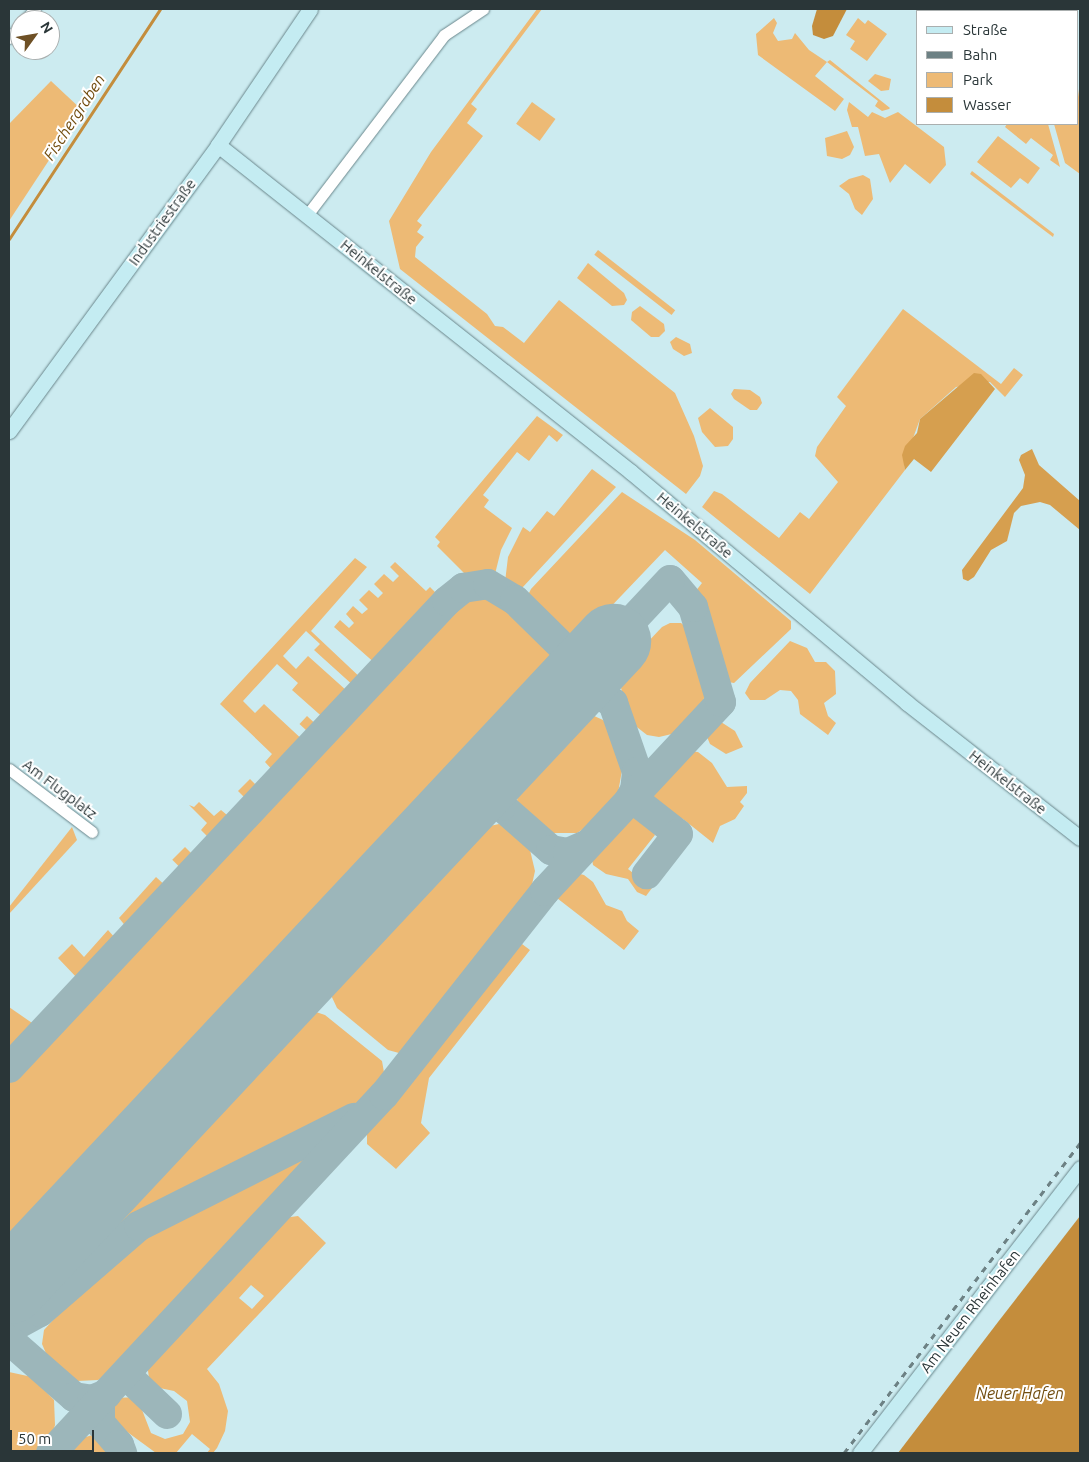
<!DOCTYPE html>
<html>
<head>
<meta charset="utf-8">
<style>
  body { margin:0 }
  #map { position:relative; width:1089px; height:1462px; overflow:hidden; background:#ccebf0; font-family:Ubuntu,sans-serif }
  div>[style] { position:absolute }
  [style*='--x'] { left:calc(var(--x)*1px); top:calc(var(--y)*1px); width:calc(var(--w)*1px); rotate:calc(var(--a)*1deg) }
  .green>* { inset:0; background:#edba75; transform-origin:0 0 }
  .forest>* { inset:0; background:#d69f4f }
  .water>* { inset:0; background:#c48d3c }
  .stream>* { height:3px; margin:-1.5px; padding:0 1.5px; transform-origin:1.5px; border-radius:1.5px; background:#c48d3c }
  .taxiway>* { height:30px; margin:-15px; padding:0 15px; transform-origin:15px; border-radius:15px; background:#9cb6ba }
  .runway>* { height:75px; margin:-37.5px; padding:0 37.5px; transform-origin:37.5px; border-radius:37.5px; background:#9cb6ba }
  .roads { filter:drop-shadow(0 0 1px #6a868b) drop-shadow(0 0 1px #6a868b) }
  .street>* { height:11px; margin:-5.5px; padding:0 5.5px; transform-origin:5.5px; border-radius:5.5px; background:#fff }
  .secondary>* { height:15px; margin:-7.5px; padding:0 7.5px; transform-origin:7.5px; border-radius:7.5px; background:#c4ecf2 }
  .rail>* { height:3px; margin-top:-1.5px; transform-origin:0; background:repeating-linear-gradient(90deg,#6d8184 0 6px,transparent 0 12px) }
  span { translate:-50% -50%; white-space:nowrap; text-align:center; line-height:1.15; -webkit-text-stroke:4px #fff; paint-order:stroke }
  .street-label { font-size:15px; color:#2a3638 }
  .water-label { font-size:16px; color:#724d0f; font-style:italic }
  .frame { position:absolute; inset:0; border:10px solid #2a3638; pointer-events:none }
  .legend { position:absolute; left:916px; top:10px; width:162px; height:115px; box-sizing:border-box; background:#fff; border:1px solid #aaafaf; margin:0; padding:6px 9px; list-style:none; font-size:15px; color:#2a3638 }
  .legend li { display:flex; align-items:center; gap:10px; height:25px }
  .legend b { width:25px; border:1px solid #aaafaf }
  .north { position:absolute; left:10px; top:10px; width:50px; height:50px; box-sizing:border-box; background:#fff; border:1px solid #aaafaf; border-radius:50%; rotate:58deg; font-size:14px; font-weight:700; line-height:20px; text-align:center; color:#2a3638 }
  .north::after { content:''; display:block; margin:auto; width:18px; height:22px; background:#6e5025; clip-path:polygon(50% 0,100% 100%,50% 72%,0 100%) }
  .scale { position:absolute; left:10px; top:1430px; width:84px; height:22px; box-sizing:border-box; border:2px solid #2a3638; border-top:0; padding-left:6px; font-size:15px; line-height:18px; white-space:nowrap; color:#2a3638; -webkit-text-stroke:4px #fff; paint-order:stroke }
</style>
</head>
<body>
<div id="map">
  <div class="green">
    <i style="clip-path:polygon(537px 9px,542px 9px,471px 104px,477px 109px,467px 123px,483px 136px,417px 221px,422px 225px,417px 232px,424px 237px,416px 247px,415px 257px,487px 314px,495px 326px,503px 327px,524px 343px,559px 300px,675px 393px,694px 436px,703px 466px,700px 476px,686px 494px,400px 269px,389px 221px,431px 152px)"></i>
    <i style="clip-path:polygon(774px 18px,777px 23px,773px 33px,778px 41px,792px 39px,795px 33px,809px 50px,827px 62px,815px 76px,844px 99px,835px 111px,758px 55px,756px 34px)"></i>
    <i style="clip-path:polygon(858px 18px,865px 24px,868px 20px,887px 34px,867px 61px,850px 49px,855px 41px,846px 35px)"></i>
    <i style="clip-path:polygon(830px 60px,890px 108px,889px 109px,882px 111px,875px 106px,878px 101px,827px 62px)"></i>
    <i style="clip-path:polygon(875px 74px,891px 79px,889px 90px,881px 91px,868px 81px)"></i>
    <i style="clip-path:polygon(51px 81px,82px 110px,9px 221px,9px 124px)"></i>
    <i style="clip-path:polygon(1078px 89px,1080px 105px,1080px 174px,1065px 163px,1054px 124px,1078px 124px)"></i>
    <i style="left:532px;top:102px;width:29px;height:27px;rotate:36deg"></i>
    <i style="clip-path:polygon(849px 102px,868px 117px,872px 112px,885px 118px,898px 112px,944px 147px,946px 165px,930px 184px,905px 164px,890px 183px,879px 154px,865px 156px,858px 127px,852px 127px,847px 110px)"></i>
    <i style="clip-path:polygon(1007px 124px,1048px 124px,1060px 167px,1050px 160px,1053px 155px,1031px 138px,1026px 144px,1005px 127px)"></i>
    <i style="clip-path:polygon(847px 131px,854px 147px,850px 155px,842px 159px,827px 156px,825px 138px)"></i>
    <i style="clip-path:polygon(998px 136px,1040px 168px,1028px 184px,1020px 178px,1011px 188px,977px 162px)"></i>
    <i style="clip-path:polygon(972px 171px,1054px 234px,1053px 237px,970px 174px)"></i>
    <i style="clip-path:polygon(863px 175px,870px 179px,873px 199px,862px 215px,855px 209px,849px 194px,839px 186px,849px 179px)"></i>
    <i style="left:598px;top:250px;width:98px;height:6px;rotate:38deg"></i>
    <i style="clip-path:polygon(588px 263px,624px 293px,627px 300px,624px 305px,612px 306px,577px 278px)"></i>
    <i style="clip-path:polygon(640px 306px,664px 324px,665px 331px,659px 337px,651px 337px,631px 320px,632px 312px)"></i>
    <i style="clip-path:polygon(903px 309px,1001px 384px,1014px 368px,1023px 375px,1005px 397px,990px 382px,956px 387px,920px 419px,904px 463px,905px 470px,810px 594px,702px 507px,714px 491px,722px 494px,779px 538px,800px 512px,809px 519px,838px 482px,815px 456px,817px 447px,846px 406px,837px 397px)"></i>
    <i style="clip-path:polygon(676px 337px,690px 344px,692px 353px,684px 356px,673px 349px,670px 342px)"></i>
    <i style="clip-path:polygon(734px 389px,750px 390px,760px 397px,762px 403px,757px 410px,750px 410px,734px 399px,731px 394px)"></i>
    <i style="clip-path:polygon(710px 408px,733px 427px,733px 439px,728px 446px,715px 447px,702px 432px,698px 418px)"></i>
    <i style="clip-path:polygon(537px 416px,563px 435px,557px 442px,549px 435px,529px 461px,517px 452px,483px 495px,489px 500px,484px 507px,512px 528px,501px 550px,495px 574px,491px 578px,470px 579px,437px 546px,440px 542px,435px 537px)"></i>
    <i style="clip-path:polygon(592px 469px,616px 487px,522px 588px,510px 588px,505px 582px,508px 557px,523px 527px,530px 532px,547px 511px,554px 516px)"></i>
    <i style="clip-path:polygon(622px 492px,695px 540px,791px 621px,791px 629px,734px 683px,728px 682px,720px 671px,695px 592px,702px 583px,665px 550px,579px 640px,562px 636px,529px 606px,526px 599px,531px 589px)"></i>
    <i style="clip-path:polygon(355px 558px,367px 567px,311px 631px,364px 681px,355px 687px,314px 650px,320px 644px,306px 631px,283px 656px,296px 669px,308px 656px,347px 691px,348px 697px,327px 721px,292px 690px,298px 683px,277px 664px,243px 701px,255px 713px,264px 704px,306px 743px,276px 774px,265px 762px,272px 754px,220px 704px)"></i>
    <i style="clip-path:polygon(395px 562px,426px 591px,430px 587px,441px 598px,377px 665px,334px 627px,340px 620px,349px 628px,354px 623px,346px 614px,353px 606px,362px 614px,368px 609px,359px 600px,369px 590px,378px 598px,383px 593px,374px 584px,384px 574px,393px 582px,399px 576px,390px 567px)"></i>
    <i style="clip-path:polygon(479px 590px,502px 599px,555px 649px,558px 663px,9px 1249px,9px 1078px,447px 611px,463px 596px)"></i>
    <i style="clip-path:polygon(670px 623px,681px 623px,693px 633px,708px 687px,699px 712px,676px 733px,659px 737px,647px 735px,633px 724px,621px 688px,627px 664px,662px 627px)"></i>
    <i style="clip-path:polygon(790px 641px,807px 648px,815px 662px,826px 662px,835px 671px,836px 694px,824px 703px,828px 716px,836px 723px,828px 735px,800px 714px,798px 700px,791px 691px,780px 690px,765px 700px,750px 700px,745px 693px,750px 683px)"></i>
    <i style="clip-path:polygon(592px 715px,603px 720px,613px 733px,622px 770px,618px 793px,597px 820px,577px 833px,546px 833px,526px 818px,517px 802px,519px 779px,573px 721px)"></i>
    <i style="left:307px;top:716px;width:18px;height:11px;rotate:43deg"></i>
    <i style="clip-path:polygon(714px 722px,721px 722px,735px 731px,743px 747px,726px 754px,710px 744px,705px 732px)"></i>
    <i style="clip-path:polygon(687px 751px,698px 752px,712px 763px,727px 787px,747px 786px,747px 793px,740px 802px,744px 806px,735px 819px,720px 826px,713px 843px,683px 819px,663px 812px,653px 802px,656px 784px)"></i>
    <i style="left:250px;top:779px;width:16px;height:17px;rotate:45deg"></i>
    <i style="clip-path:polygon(199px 802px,214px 816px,221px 810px,233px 820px,212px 841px,201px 830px,207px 823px,189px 805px,194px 807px)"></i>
    <i style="clip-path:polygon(634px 817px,650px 825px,655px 835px,628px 869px,652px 888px,646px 896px,637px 892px,628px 879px,606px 874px,593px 865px,591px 853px,624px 819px)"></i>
    <i style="clip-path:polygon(499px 824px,513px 831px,530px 850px,535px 871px,531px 889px,409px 1048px,399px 1053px,388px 1050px,337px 1008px,330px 993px,332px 979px,471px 830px)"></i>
    <i style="clip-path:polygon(72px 827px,77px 840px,9px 914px,9px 907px)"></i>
    <i style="left:185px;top:847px;width:17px;height:18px;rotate:45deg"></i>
    <i style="clip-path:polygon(572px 872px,584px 875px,593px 882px,606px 905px,622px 911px,627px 921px,639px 931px,624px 950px,553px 895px)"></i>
    <i style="clip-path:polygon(156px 877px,169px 889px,134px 926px,127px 928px,119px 918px)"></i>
    <i style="clip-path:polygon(108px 930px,115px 938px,113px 948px,84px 979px,78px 979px,58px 958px,72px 944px,84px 957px)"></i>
    <i style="clip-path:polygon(518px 941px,530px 950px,429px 1078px,421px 1123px,430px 1133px,396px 1169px,367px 1144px,367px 1129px)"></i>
    <i style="clip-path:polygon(9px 1007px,35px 1025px,36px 1030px,17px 1049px,9px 1045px)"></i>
    <i style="clip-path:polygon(307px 1009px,325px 1015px,382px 1061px,385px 1078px,371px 1094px,337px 1120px,138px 1218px,41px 1296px,37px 1293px,299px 1013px)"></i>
    <i style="clip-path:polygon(302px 1155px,306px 1160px,305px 1169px,113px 1372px,98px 1380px,77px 1381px,48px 1358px,42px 1344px,44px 1330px,108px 1260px,131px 1242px,161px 1222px)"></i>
    <i style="clip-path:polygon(evenodd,298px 1216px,326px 1243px,207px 1369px,219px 1384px,228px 1411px,225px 1431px,217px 1448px,213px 1453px,207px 1453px,210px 1449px,192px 1434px,176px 1453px,156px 1453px,115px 1423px,110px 1403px,116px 1398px,137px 1397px,151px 1433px,165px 1439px,183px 1434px,190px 1422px,187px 1401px,174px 1391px,150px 1386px,147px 1363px,284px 1218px,298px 1216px,251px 1285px,264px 1296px,252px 1309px,239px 1298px,251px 1285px)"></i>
    <i style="clip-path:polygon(9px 1372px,32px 1377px,54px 1400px,55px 1425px,50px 1441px,39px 1453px,9px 1453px)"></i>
    <i style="clip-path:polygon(92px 1435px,109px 1453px,66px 1453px,83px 1438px)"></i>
  </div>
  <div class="forest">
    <i style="clip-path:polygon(974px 373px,981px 374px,995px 389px,931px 472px,914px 459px,905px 470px,902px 455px,905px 446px,917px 433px,920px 419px)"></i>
    <i style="clip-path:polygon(1032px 449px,1039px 465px,1080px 501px,1080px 530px,1050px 505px,1040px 502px,1021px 506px,1014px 513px,1007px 541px,991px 550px,974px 577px,968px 581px,963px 579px,962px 570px,1023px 488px,1025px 475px,1019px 460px,1021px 455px)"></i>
  </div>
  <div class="water">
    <i style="clip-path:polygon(817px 9px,847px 9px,833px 36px,824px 39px,813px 35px,812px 26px)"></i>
    <i style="clip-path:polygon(1080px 1216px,1080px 1453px,898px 1453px,998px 1322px)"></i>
  </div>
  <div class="stream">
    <i style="--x:9;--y:239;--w:275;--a:-56.7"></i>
  </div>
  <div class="taxiway">
    <i style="--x:559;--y:698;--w:16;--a:-30"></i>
    <i style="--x:573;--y:690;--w:17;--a:-3"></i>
    <i style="--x:590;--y:689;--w:27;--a:31"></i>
    <i style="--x:613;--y:703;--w:73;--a:70.8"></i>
    <i style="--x:637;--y:772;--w:18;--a:96"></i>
    <i style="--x:635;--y:790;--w:13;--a:119"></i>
    <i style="--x:503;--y:757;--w:29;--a:108"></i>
    <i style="--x:494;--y:785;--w:22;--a:72"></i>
    <i style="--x:501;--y:806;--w:67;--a:41.3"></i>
    <i style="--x:551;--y:850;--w:17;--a:10"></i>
    <i style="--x:568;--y:853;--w:20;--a:-24"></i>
    <i style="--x:632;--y:798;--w:58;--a:38"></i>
    <i style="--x:678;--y:834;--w:51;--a:127.8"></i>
    <i style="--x:457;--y:807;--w:23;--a:-18"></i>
    <i style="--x:479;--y:800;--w:23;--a:15"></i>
    <i style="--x:9;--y:1068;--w:640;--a:-46.84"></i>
    <i style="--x:447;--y:601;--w:21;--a:-39"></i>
    <i style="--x:463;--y:588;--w:25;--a:-9"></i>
    <i style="--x:488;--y:584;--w:31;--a:31"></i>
    <i style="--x:515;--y:600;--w:84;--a:44.5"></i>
    <i style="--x:575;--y:659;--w:17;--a:87"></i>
    <i style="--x:576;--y:676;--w:14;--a:120"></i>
    <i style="--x:9;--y:1289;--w:16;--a:-55"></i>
    <i style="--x:9;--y:1329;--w:35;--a:-29"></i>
    <i style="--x:40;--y:1312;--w:131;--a:-41"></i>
    <i style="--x:139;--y:1226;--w:241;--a:-26.7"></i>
    <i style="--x:9;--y:1340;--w:86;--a:41.2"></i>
    <i style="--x:74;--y:1397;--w:18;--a:9"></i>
    <i style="--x:92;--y:1400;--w:16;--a:-22"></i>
    <i style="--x:125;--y:1374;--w:58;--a:43.6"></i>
    <i style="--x:100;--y:1401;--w:22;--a:90"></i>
    <i style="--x:100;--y:1423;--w:29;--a:49"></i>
    <i style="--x:119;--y:1445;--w:9;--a:69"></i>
    <i style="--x:51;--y:1453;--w:489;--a:-47.1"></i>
    <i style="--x:384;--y:1095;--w:260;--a:-51.7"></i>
    <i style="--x:545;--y:891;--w:258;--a:-47"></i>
    <i style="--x:721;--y:702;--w:99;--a:-106.4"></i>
    <i style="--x:693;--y:607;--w:35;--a:-130"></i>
    <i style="--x:670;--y:580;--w:83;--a:133.1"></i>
  </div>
  <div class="runway">
    <i style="--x:9;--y:1286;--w:884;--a:-46.88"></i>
  </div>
  <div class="roads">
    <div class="street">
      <i style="--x:25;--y:20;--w:15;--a:-48"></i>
      <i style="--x:9;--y:38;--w:16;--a:-47"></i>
      <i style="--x:307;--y:215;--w:226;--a:-52.7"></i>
      <i style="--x:444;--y:35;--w:47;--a:-33.7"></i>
      <i style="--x:9;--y:769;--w:104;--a:37.2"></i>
    </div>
    <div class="secondary">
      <i style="--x:218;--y:145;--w:527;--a:38.37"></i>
      <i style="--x:631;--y:472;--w:360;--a:39.9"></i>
      <i style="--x:907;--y:703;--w:219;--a:38"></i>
      <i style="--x:9;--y:431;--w:354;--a:-53.8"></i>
      <i style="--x:218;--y:145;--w:164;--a:-55.9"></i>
      <i style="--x:860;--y:1453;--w:360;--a:-52.3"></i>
    </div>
  </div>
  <div class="rail">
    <i style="--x:844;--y:1453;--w:390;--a:-52.7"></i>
  </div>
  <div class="street-label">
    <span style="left:162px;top:222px;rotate:-54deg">Industriestraße</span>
    <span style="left:379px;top:272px;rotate:39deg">Heinkelstraße</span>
    <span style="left:695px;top:525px;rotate:40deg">Heinkelstraße</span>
    <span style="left:1008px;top:782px;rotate:38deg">Heinkelstraße</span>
    <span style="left:60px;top:789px;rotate:37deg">Am Flugplatz</span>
    <span style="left:970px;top:1311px;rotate:-52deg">Am Neuen Rheinhafen</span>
  </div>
  <div class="water-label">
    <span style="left:74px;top:117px;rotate:-57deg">Fischergraben</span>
    <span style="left:1020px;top:1393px">Neuer Hafen</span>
  </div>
  <div class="frame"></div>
  <ul class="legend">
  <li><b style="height:6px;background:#c4ecf2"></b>Straße</li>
  <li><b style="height:6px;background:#6d8184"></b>Bahn</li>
  <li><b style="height:14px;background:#edba75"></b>Park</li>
  <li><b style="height:14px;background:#c48d3c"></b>Wasser</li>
  </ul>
  <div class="north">N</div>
  <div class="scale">50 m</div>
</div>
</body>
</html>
